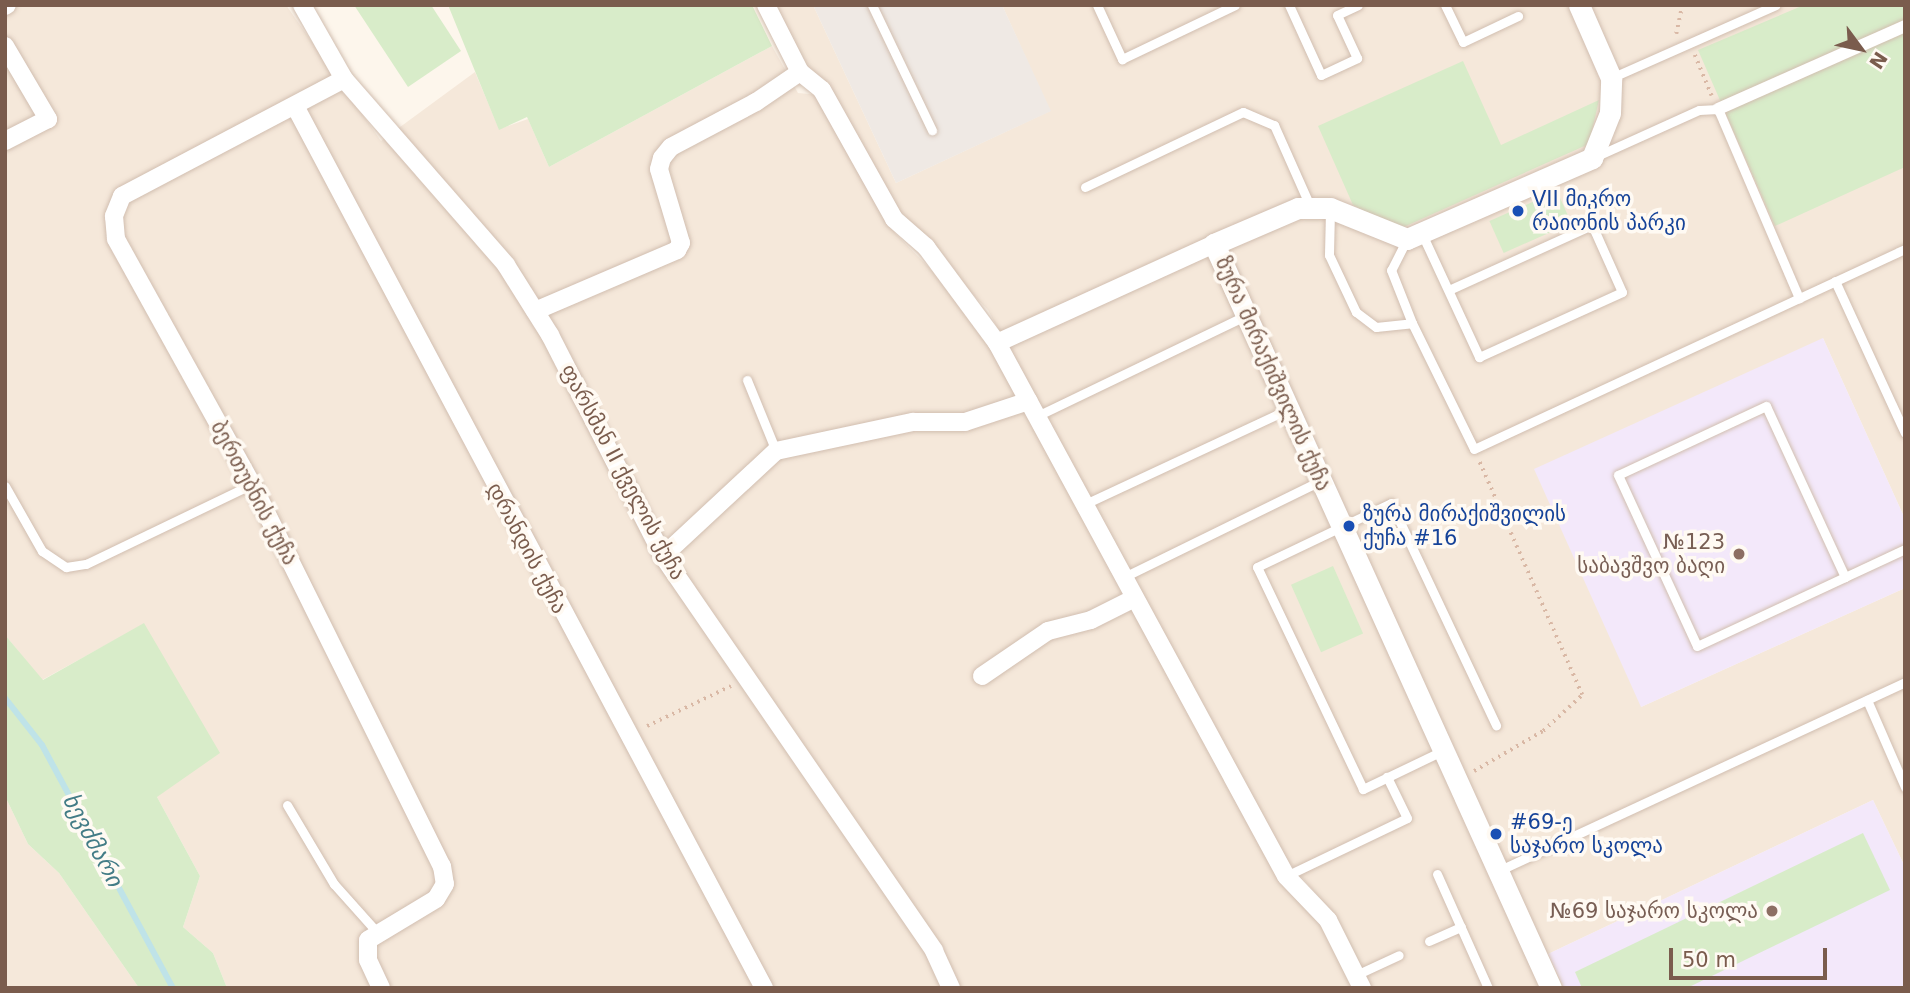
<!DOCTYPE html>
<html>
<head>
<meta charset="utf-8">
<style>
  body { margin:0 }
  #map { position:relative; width:1910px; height:993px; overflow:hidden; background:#fdf6ec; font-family:"DejaVu Sans","Noto Sans Georgian",sans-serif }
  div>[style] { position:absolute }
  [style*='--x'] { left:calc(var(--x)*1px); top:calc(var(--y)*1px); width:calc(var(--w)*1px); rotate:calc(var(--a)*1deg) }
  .residential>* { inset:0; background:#f5e8da }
  .industrial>* { inset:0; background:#efe9e4 }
  .education>* { inset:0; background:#f3e8fa }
  .green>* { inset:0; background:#d8ecc9; transform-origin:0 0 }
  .stream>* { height:6px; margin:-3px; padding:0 3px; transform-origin:3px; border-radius:3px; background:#bfe3e8 }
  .path>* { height:3.5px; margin-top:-1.75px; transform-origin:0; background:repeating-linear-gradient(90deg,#d9b8a5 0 2px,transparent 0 7px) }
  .roads { filter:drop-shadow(0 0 2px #d1beb0) drop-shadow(0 0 2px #d1beb0) }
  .service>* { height:9px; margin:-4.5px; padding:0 4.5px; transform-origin:4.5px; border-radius:4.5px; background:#fff }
  .pedestrian>* { height:12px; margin:-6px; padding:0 6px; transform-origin:6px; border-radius:6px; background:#fff }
  .minor>* { height:18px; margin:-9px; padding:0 9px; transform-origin:9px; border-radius:9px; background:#fff }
  .tertiary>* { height:21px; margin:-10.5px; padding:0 10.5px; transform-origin:10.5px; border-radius:10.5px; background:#fff }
  .dots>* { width:19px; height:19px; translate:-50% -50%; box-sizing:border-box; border:4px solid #fffaf3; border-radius:50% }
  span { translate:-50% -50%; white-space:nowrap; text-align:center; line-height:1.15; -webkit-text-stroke:7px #fffaf3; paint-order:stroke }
  .transit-label { font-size:21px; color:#164399 }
  .left { translate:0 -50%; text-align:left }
  .street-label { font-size:21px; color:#7a5c4d }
  .education-label { font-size:21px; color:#785e54 }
  .right { translate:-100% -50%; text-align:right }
  .water-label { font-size:23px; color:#437c86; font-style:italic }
  .frame { position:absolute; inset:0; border:7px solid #7a5c4d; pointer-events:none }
  .north { position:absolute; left:1826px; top:14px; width:70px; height:70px; -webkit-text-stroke:5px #fffaf3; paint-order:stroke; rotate:123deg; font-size:19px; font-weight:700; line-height:28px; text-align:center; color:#7a5c4d }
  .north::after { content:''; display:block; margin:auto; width:24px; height:32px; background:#7a5c4d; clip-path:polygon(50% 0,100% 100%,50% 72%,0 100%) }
  .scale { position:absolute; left:1669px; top:948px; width:158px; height:32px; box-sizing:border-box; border:4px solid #7a5c4d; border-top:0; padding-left:9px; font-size:21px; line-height:24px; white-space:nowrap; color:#7a5c4d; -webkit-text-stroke:5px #fffaf3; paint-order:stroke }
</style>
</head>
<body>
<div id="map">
  <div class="residential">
    <i style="clip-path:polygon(5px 5px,286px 5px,381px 141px,475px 72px,499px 129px,528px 119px,549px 167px,772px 46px,798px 93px,820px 95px,895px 233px,979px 319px,1278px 879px,1324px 926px,1356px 988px,227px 988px,213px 953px,183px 927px,200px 876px,157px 797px,144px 624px,42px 680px,5px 635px)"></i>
    <i style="clip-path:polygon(775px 5px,813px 5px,896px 183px,1050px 111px,1002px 5px,1905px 5px,1905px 519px,1823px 338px,1641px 707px,1905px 588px,1905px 867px,1873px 800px,1548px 954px,1564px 988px,1368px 988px,1324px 903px,1270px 840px,988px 310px,897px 217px,805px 67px)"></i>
    <i style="clip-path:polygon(5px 796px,28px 844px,59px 873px,139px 988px,5px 988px)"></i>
  </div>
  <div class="industrial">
    <i style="clip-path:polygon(813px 5px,1002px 5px,1051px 111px,896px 183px)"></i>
  </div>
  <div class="education">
    <i style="clip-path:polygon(1823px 338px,1905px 519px,1905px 588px,1641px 707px,1534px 469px)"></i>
    <i style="clip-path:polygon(1873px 800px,1905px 867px,1905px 988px,1564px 988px,1548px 954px)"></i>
  </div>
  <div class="green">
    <i style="clip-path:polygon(354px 5px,431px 5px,461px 51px,408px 87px)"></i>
    <i style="clip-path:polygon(448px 5px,752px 5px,772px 46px,549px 167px,527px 117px,499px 130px)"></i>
    <i style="clip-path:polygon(1804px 5px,1905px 5px,1905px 167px,1775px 226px,1698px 50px)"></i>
    <i style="clip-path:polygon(1463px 61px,1501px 145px,1599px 100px,1589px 144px,1397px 230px,1353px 205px,1318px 126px)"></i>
    <i style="left:1557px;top:191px;width:35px;height:74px;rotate:66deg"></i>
    <i style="left:1333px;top:566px;width:74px;height:46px;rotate:66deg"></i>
    <i style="clip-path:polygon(144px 623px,220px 753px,157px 797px,200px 876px,183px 927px,213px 953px,227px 988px,139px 988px,59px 873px,28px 844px,5px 796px,5px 635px,43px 680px)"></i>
    <i style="clip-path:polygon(1863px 833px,1890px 890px,1687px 988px,1582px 988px,1575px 972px)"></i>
  </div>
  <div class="stream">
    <i style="--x:5;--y:698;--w:60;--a:51.8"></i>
    <i style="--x:42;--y:745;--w:276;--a:61.7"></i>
  </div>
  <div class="path">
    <i style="--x:1676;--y:34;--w:30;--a:-78"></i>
    <i style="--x:1695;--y:55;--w:44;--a:67.5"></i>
    <i style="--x:647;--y:726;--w:93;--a:-25.5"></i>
    <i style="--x:1474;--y:771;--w:80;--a:-30.1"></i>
    <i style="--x:1543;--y:731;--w:53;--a:-42.7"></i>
    <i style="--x:1582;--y:695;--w:256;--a:-113.8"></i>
  </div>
  <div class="roads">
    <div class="service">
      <i style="--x:872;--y:5;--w:139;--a:64.4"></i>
      <i style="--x:1097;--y:5;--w:60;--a:65.2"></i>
      <i style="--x:1122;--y:59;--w:125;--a:-25.5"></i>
      <i style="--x:1289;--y:5;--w:77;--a:65.4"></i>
      <i style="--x:1321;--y:75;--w:40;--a:-25"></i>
      <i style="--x:1357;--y:58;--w:47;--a:-114.9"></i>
      <i style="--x:1337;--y:15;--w:23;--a:-25"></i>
      <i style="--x:1445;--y:5;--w:41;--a:64.1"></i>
      <i style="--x:1463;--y:42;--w:61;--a:-25.3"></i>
      <i style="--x:1611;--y:78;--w:180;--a:-23.9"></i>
      <i style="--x:1597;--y:156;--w:112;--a:-24.3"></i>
      <i style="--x:1699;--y:110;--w:19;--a:-3"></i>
      <i style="--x:1718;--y:109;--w:206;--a:66.8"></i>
      <i style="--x:1085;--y:187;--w:175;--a:-25.4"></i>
      <i style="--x:1243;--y:112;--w:34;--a:23"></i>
      <i style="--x:1274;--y:125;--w:89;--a:66"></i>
      <i style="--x:1330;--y:210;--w:45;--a:91.3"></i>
      <i style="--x:1329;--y:255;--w:63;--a:64.7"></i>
      <i style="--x:1356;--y:312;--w:25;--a:37"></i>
      <i style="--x:1376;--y:327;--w:36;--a:-6"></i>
      <i style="--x:1412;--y:323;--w:140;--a:63.8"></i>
      <i style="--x:1474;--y:449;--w:475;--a:-24.9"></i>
      <i style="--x:1422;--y:234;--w:136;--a:65.1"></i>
      <i style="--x:1479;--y:357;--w:157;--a:-24.4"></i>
      <i style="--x:1622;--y:292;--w:73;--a:-114.1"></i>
      <i style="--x:1592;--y:225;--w:157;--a:155.6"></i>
      <i style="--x:1407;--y:239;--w:35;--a:117"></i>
      <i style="--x:1391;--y:270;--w:57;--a:68.4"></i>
      <i style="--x:1835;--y:281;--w:167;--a:65.3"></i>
      <i style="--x:747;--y:380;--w:77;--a:67.8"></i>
      <i style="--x:1037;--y:416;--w:231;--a:-25.7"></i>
      <i style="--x:5;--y:486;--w:75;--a:60.4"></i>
      <i style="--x:42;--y:551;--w:29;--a:34"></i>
      <i style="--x:66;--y:567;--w:20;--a:-9"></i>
      <i style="--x:86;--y:564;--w:184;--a:-25.7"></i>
      <i style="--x:1085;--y:504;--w:223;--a:-25"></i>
      <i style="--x:1124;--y:577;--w:218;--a:-26.1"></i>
      <i style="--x:1845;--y:577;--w:188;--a:-114.8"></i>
      <i style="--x:1766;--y:406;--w:163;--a:155"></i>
      <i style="--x:1618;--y:475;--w:188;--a:65.2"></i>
      <i style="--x:1697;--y:646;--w:163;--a:-25"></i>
      <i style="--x:1845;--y:577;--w:66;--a:-25"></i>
      <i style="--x:1867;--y:700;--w:95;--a:66.4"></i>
      <i style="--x:1442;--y:751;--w:88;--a:154.3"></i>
      <i style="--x:1363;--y:789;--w:246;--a:-115.5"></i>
      <i style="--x:1257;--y:567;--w:148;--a:-25.5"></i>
      <i style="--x:1391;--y:503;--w:246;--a:64.7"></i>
      <i style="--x:287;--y:805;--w:92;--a:59.3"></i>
      <i style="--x:334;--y:884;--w:63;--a:48.2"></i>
      <i style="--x:1498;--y:871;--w:449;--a:-24.9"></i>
      <i style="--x:1437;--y:874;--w:125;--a:65.9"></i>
      <i style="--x:1286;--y:876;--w:134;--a:-25.6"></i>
      <i style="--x:1407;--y:818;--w:46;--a:-116"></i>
      <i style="--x:1429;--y:941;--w:35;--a:-24"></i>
      <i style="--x:1356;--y:975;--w:47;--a:-24.9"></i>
    </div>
    <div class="pedestrian">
      <i style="--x:1718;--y:109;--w:205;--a:-23.9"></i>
    </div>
    <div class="minor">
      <i style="--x:302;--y:5;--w:85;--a:60.4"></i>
      <i style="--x:344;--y:79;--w:247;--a:48.9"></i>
      <i style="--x:506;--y:265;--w:83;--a:57.8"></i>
      <i style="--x:550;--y:335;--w:248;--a:62.9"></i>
      <i style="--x:663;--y:556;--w:479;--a:55.5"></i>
      <i style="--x:934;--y:951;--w:41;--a:65.3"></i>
      <i style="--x:766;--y:5;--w:75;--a:63.1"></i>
      <i style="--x:800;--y:72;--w:28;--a:39"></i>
      <i style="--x:822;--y:90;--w:148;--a:60.8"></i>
      <i style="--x:894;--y:219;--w:43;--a:41.2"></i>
      <i style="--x:926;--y:247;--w:119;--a:53.5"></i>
      <i style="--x:997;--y:343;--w:606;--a:61.53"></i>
      <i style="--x:1286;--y:876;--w:61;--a:46.3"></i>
      <i style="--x:1328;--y:920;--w:76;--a:63.4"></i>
      <i style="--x:5;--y:6;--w:2;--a:-27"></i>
      <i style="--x:5;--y:46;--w:85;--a:59.5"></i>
      <i style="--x:48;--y:119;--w:48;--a:152.9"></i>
      <i style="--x:344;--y:79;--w:251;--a:152.2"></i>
      <i style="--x:122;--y:196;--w:22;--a:112"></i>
      <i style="--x:114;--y:216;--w:23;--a:85"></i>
      <i style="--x:116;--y:239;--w:280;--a:61"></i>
      <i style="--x:252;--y:484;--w:427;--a:63.6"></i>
      <i style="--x:442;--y:866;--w:18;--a:81"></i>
      <i style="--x:445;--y:884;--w:17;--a:121"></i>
      <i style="--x:436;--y:899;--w:79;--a:148.9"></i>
      <i style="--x:368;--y:940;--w:20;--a:90"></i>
      <i style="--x:368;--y:960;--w:31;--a:65"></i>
      <i style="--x:295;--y:106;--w:999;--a:62"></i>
      <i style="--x:535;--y:311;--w:155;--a:-23.2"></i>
      <i style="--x:677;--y:250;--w:8;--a:-60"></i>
      <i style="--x:681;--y:243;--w:77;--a:-106.6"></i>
      <i style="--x:659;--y:169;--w:11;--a:-75"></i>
      <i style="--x:662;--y:158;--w:14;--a:-51"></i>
      <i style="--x:671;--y:147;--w:96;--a:-27.9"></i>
      <i style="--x:756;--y:102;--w:53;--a:-34.3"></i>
      <i style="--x:997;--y:343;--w:239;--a:-24.5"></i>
      <i style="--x:663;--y:556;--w:154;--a:-42.9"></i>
      <i style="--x:776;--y:451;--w:140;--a:-12"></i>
      <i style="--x:913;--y:422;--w:52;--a:0"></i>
      <i style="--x:965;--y:422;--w:67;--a:-18.2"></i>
      <i style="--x:982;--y:676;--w:80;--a:-34.3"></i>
      <i style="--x:1048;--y:631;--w:44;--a:-14.3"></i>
      <i style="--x:1091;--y:620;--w:49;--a:-26.6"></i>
    </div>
    <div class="tertiary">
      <i style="--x:1551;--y:988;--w:817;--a:-114.37"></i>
      <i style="--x:1214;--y:244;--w:91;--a:-23.2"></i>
      <i style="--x:1298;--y:208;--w:32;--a:0"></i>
      <i style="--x:1330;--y:208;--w:83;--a:21.9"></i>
      <i style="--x:1407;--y:239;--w:202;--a:-23.6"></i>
      <i style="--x:1592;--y:158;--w:48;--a:-68.2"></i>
      <i style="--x:1610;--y:113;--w:35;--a:-88"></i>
      <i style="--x:1611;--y:78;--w:80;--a:-113.7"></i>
    </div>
  </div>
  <div class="dots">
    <i style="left:1518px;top:211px;background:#1a4fb4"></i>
    <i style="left:1349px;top:526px;background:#1a4fb4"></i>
    <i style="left:1739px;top:554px;background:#8d6e63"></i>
    <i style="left:1496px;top:834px;background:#1a4fb4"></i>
    <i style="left:1772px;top:911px;background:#8d6e63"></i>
  </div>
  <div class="transit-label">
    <span class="left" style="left:1532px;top:211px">VII მიკრო<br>რაიონის პარკი</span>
    <span class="left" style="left:1363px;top:526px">ზურა მირაქიშვილის<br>ქუჩა #16</span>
    <span class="left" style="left:1510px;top:834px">#69-ე<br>საჯარო სკოლა</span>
  </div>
  <div class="street-label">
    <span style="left:1273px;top:374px;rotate:66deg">ზურა მირაქიშვილის ქუჩა</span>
    <span style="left:623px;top:472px;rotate:62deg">ფარსმან II ქველის ქუჩა</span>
    <span style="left:254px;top:493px;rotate:62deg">ბერთუბნის ქუჩა</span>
    <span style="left:527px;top:548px;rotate:62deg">დრანდის ქუჩა</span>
  </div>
  <div class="education-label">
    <span class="right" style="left:1725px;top:554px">№123<br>საბავშვო ბაღი</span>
    <span class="right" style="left:1758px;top:911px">№69 საჯარო სკოლა</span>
  </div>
  <div class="water-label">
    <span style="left:93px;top:840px;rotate:62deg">ხევძმარი</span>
  </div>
  <div class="frame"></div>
  <div class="north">N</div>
  <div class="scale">50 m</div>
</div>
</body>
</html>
